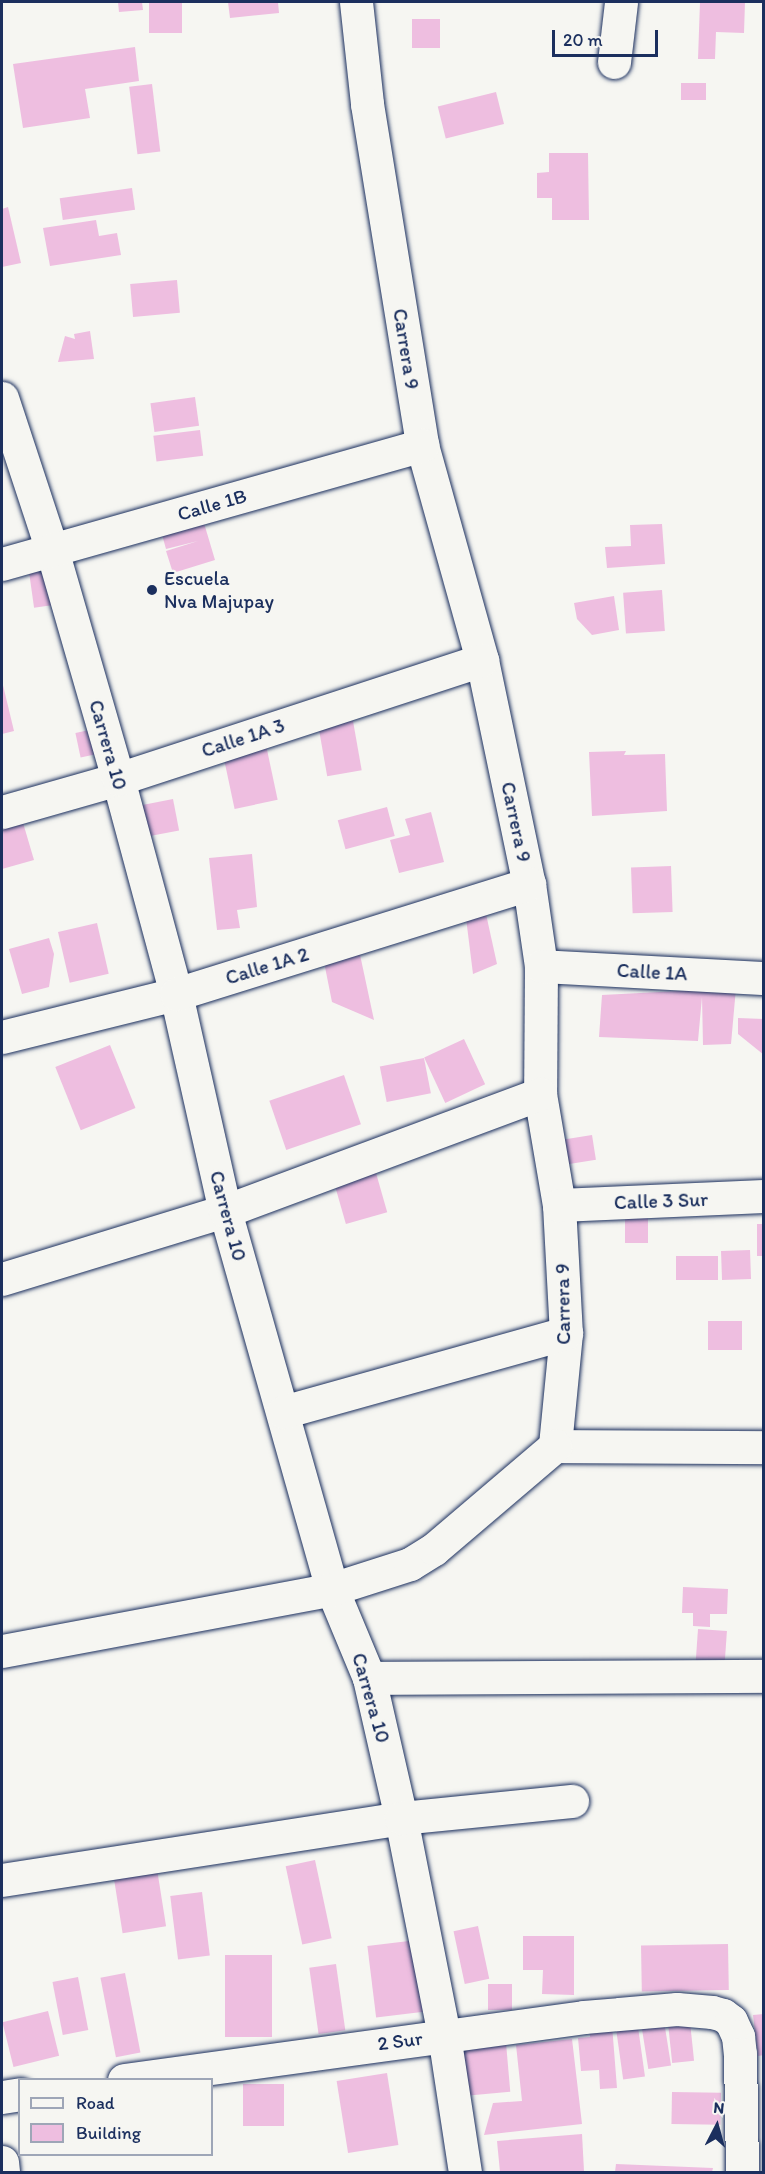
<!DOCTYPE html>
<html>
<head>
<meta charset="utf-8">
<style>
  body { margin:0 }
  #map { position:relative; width:765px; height:2174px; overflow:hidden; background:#f6f6f2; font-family:Itim,sans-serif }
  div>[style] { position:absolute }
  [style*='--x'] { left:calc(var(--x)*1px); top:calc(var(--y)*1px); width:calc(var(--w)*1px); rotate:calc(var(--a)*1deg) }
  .building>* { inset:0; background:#eebee0; transform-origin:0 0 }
  .roads { filter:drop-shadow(0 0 2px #1b2f5e) drop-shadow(0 0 2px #1b2f5e) }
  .minor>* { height:33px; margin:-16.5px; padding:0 16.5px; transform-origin:16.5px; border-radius:16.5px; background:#f6f6f2 }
  .dots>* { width:16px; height:16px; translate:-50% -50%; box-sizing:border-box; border:3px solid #f6f6f2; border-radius:50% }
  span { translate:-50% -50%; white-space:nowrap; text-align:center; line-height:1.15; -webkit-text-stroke:4.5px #f6f6f2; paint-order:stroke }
  .street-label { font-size:20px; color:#1b2f5e }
  .poi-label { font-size:20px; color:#1b2f5e }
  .left { translate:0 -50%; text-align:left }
  .frame { position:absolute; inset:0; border:3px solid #1b2f5e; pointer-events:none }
  .legend { position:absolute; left:18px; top:2078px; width:195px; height:78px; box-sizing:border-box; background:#f6f6f2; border:2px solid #9ea6b7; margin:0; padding:8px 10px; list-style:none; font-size:18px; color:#1b2f5e }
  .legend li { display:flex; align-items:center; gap:12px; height:30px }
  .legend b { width:30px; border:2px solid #9ea6b7 }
  .north { position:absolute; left:687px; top:2096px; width:60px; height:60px; -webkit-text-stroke:4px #f6f6f2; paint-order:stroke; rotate:6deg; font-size:16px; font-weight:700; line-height:24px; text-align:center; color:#1b2f5e }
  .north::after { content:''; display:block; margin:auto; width:21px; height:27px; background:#1b2f5e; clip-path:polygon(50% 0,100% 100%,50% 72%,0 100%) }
  .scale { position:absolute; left:552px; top:30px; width:106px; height:27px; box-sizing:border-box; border:3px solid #1b2f5e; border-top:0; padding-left:8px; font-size:18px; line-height:21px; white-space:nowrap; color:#1b2f5e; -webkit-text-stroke:4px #f6f6f2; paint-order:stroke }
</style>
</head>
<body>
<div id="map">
  <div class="building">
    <i style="clip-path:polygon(118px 2px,142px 2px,143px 10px,119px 12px)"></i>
    <i style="left:149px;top:2px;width:33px;height:31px"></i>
    <i style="clip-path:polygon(228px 2px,278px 2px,279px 13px,230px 18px)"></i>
    <i style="clip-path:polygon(700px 2px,745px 2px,744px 33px,716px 32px,715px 59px,698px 59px)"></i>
    <i style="left:440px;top:19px;width:29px;height:28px;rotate:90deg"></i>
    <i style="clip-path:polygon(135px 47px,139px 81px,85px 89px,90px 118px,23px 128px,13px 64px)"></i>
    <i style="left:706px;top:83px;width:17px;height:25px;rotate:90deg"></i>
    <i style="left:152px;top:84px;width:68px;height:23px;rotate:83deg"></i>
    <i style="left:496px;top:92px;width:33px;height:60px;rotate:76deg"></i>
    <i style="clip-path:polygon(549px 153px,588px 153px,589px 220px,552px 220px,552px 198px,537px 198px,537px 173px,549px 172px)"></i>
    <i style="left:132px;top:188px;width:22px;height:73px;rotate:82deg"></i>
    <i style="clip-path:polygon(8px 207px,21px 263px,2px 267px,2px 209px)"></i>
    <i style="clip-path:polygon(96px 220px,99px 236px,117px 233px,121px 255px,50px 266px,43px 228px)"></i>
    <i style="left:177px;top:280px;width:33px;height:47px;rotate:85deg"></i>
    <i style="clip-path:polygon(90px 331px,94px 359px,58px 362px,65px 336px,75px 339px,74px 334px)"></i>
    <i style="left:195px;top:397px;width:29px;height:45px;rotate:82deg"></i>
    <i style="left:200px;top:430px;width:26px;height:47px;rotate:83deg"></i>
    <i style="clip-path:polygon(201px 513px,215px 560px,173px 573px,166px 551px,198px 541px,166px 549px,159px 524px)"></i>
    <i style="clip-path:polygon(662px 524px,665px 564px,607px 568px,605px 547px,631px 546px,630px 525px)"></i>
    <i style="left:51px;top:563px;width:42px;height:23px;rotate:82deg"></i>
    <i style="left:662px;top:590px;width:41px;height:39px;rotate:86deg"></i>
    <i style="clip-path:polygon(614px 596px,619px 630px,592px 635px,577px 619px,574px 603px)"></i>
    <i style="clip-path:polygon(2px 681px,14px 731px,2px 734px)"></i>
    <i style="left:353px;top:721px;width:50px;height:35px;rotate:80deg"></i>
    <i style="left:94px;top:729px;width:25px;height:19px;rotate:78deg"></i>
    <i style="left:266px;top:745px;width:56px;height:44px;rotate:78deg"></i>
    <i style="clip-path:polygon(626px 751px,624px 755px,665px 754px,667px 811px,592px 816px,589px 752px)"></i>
    <i style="left:173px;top:799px;width:32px;height:31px;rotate:79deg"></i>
    <i style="left:387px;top:807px;width:30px;height:51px;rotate:75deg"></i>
    <i style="clip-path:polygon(431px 812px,444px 862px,399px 873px,390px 840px,410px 835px,405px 819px)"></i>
    <i style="clip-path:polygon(21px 816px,34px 860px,2px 869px,2px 822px)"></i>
    <i style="clip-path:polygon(252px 854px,257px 907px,237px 910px,240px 928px,217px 930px,209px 858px)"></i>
    <i style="left:671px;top:866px;width:46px;height:40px;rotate:88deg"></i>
    <i style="clip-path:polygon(486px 914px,497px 964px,473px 974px,466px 918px)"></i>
    <i style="left:97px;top:923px;width:52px;height:40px;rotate:77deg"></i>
    <i style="clip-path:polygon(49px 938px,54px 954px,49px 987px,22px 994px,9px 949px)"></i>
    <i style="clip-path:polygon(359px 950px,374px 1020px,332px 1002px,323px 957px)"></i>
    <i style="clip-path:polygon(736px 988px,731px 1044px,703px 1045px,702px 997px,698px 1041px,599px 1037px,602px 995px)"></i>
    <i style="clip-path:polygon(738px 1018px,764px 1019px,764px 1055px,738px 1034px)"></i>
    <i style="left:464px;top:1039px;width:50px;height:44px;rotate:65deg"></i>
    <i style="left:110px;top:1045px;width:68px;height:59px;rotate:68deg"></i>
    <i style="left:424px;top:1058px;width:36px;height:45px;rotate:79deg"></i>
    <i style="left:344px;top:1075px;width:52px;height:79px;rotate:71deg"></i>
    <i style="left:592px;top:1135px;width:25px;height:38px;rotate:81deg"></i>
    <i style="left:374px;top:1166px;width:48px;height:43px;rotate:74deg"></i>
    <i style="left:625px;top:1207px;width:23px;height:36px"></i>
    <i style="left:757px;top:1224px;width:7px;height:32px"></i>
    <i style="left:750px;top:1250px;width:29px;height:29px;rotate:88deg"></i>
    <i style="left:718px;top:1256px;width:24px;height:42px;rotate:90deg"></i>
    <i style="left:708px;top:1321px;width:34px;height:29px"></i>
    <i style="clip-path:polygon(683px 1587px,728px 1589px,727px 1614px,710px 1614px,710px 1627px,693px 1626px,693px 1613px,682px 1613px)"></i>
    <i style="left:698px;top:1629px;width:29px;height:39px;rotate:4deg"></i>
    <i style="left:315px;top:1860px;width:80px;height:30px;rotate:78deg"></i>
    <i style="left:157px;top:1869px;width:58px;height:44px;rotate:81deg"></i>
    <i style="left:202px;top:1892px;width:64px;height:32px;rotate:83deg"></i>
    <i style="left:478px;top:1926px;width:54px;height:25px;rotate:78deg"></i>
    <i style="clip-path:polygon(523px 1936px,574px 1936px,574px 1995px,542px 1994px,543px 1970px,523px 1970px)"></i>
    <i style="left:417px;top:1940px;width:72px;height:50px;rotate:83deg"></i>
    <i style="left:728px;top:1944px;width:46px;height:87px;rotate:89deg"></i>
    <i style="left:225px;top:1955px;width:47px;height:82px"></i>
    <i style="left:336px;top:1964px;width:67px;height:27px;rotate:82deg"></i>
    <i style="left:125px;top:1973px;width:81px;height:25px;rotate:79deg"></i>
    <i style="left:78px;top:1977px;width:54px;height:26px;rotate:79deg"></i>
    <i style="left:488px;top:1984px;width:24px;height:26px"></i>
    <i style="left:48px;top:2011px;width:46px;height:47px;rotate:76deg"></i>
    <i style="clip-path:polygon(764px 2014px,764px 2055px,758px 2056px,753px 2015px)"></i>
    <i style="left:664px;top:2021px;width:45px;height:23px;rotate:81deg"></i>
    <i style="left:690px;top:2022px;width:39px;height:22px;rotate:84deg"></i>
    <i style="clip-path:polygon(612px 2025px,617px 2088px,600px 2089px,599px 2070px,581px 2071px,578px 2038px,590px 2037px,589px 2027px)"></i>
    <i style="left:638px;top:2027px;width:50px;height:22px;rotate:82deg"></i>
    <i style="clip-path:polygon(572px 2039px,582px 2124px,484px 2135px,493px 2103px,522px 2101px,516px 2045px)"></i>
    <i style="left:506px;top:2043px;width:49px;height:44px;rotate:85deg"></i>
    <i style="left:387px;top:2073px;width:73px;height:51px;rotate:81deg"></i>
    <i style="left:243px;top:2084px;width:41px;height:42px"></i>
    <i style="left:672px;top:2092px;width:49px;height:32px;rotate:1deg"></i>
    <i style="clip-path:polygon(582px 2134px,584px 2171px,500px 2172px,497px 2141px)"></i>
    <i style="clip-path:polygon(616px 2164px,713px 2168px,712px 2172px,615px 2172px)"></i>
  </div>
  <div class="roads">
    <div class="minor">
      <i style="--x:356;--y:2;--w:103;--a:83.8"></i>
      <i style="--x:367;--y:104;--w:345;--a:80.8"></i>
      <i style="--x:422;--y:445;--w:223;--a:74.4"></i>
      <i style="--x:482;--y:660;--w:229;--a:78.2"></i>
      <i style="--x:529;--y:884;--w:83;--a:81.7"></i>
      <i style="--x:541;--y:966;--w:128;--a:90.4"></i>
      <i style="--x:540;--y:1094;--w:113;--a:80.3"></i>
      <i style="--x:559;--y:1205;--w:128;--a:86.9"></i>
      <i style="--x:566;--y:1333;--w:114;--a:95.6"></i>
      <i style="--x:614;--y:62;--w:60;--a:-83.3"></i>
      <i style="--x:2;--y:398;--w:160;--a:71.8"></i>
      <i style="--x:52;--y:550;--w:238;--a:73.9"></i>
      <i style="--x:118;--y:779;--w:223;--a:74.9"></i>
      <i style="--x:176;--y:994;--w:222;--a:77.3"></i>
      <i style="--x:225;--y:1211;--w:393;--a:74.2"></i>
      <i style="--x:332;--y:1589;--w:96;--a:67.4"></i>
      <i style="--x:369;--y:1678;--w:144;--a:77.1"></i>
      <i style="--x:401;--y:1818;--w:221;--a:78.8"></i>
      <i style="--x:444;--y:2035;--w:139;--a:81.3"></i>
      <i style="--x:2;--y:564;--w:437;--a:-15.8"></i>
      <i style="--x:2;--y:812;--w:121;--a:-15.9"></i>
      <i style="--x:118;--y:779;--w:383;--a:-18.1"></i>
      <i style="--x:541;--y:966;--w:223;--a:3.1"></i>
      <i style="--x:2;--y:1037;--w:179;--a:-13.9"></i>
      <i style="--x:176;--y:994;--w:370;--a:-17.3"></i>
      <i style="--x:559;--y:1205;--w:205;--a:-2.5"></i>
      <i style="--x:2;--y:1279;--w:233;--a:-17"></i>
      <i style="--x:225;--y:1211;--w:336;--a:-20.4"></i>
      <i style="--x:283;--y:1412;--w:294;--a:-15.6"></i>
      <i style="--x:555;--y:1446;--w:209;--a:0.3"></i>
      <i style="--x:2;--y:1651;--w:336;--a:-10.6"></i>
      <i style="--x:332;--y:1589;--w:82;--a:-17.8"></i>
      <i style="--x:410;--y:1564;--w:28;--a:-32"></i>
      <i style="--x:434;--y:1549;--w:159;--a:-40.4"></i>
      <i style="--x:369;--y:1678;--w:395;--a:-0.3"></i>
      <i style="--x:2;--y:1880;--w:404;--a:-8.8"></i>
      <i style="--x:401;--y:1818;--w:172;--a:-5.7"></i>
      <i style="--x:124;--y:2080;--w:464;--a:-7.8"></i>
      <i style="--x:584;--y:2017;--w:93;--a:-4.9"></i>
      <i style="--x:677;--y:2009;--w:35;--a:5"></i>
      <i style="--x:712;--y:2012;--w:11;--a:15"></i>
      <i style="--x:723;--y:2015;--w:10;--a:37"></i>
      <i style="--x:731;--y:2021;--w:17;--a:65"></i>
      <i style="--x:738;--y:2036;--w:18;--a:84"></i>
      <i style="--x:740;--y:2054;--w:118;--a:89"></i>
      <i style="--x:2;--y:2097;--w:18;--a:-9"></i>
      <i style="--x:2;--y:2162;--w:10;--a:84"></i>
    </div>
  </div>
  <div class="dots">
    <i style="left:152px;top:590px;background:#1b2f5e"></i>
  </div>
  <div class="street-label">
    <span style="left:406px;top:349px;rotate:81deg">Carrera 9</span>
    <span style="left:212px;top:505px;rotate:-16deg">Calle 1B</span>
    <span style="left:243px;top:738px;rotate:-18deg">Calle 1A 3</span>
    <span style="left:108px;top:745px;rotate:74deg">Carrera 10</span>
    <span style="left:516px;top:822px;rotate:78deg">Carrera 9</span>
    <span style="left:267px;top:966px;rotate:-17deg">Calle 1A 2</span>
    <span style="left:652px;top:972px;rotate:3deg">Calle 1A</span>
    <span style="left:661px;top:1201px;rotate:-2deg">Calle 3 Sur</span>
    <span style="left:228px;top:1216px;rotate:75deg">Carrera 10</span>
    <span style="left:563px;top:1304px;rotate:-91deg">Carrera 9</span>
    <span style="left:371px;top:1698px;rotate:74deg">Carrera 10</span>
    <span style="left:400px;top:2041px;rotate:-8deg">2 Sur</span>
  </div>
  <div class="poi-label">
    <span class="left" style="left:164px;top:590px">Escuela<br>Nva Majupay</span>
  </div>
  <div class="frame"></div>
  <ul class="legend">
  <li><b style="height:8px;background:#f6f6f2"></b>Road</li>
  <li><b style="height:16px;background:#eebee0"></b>Building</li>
  </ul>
  <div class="north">N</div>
  <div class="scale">20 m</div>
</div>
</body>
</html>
